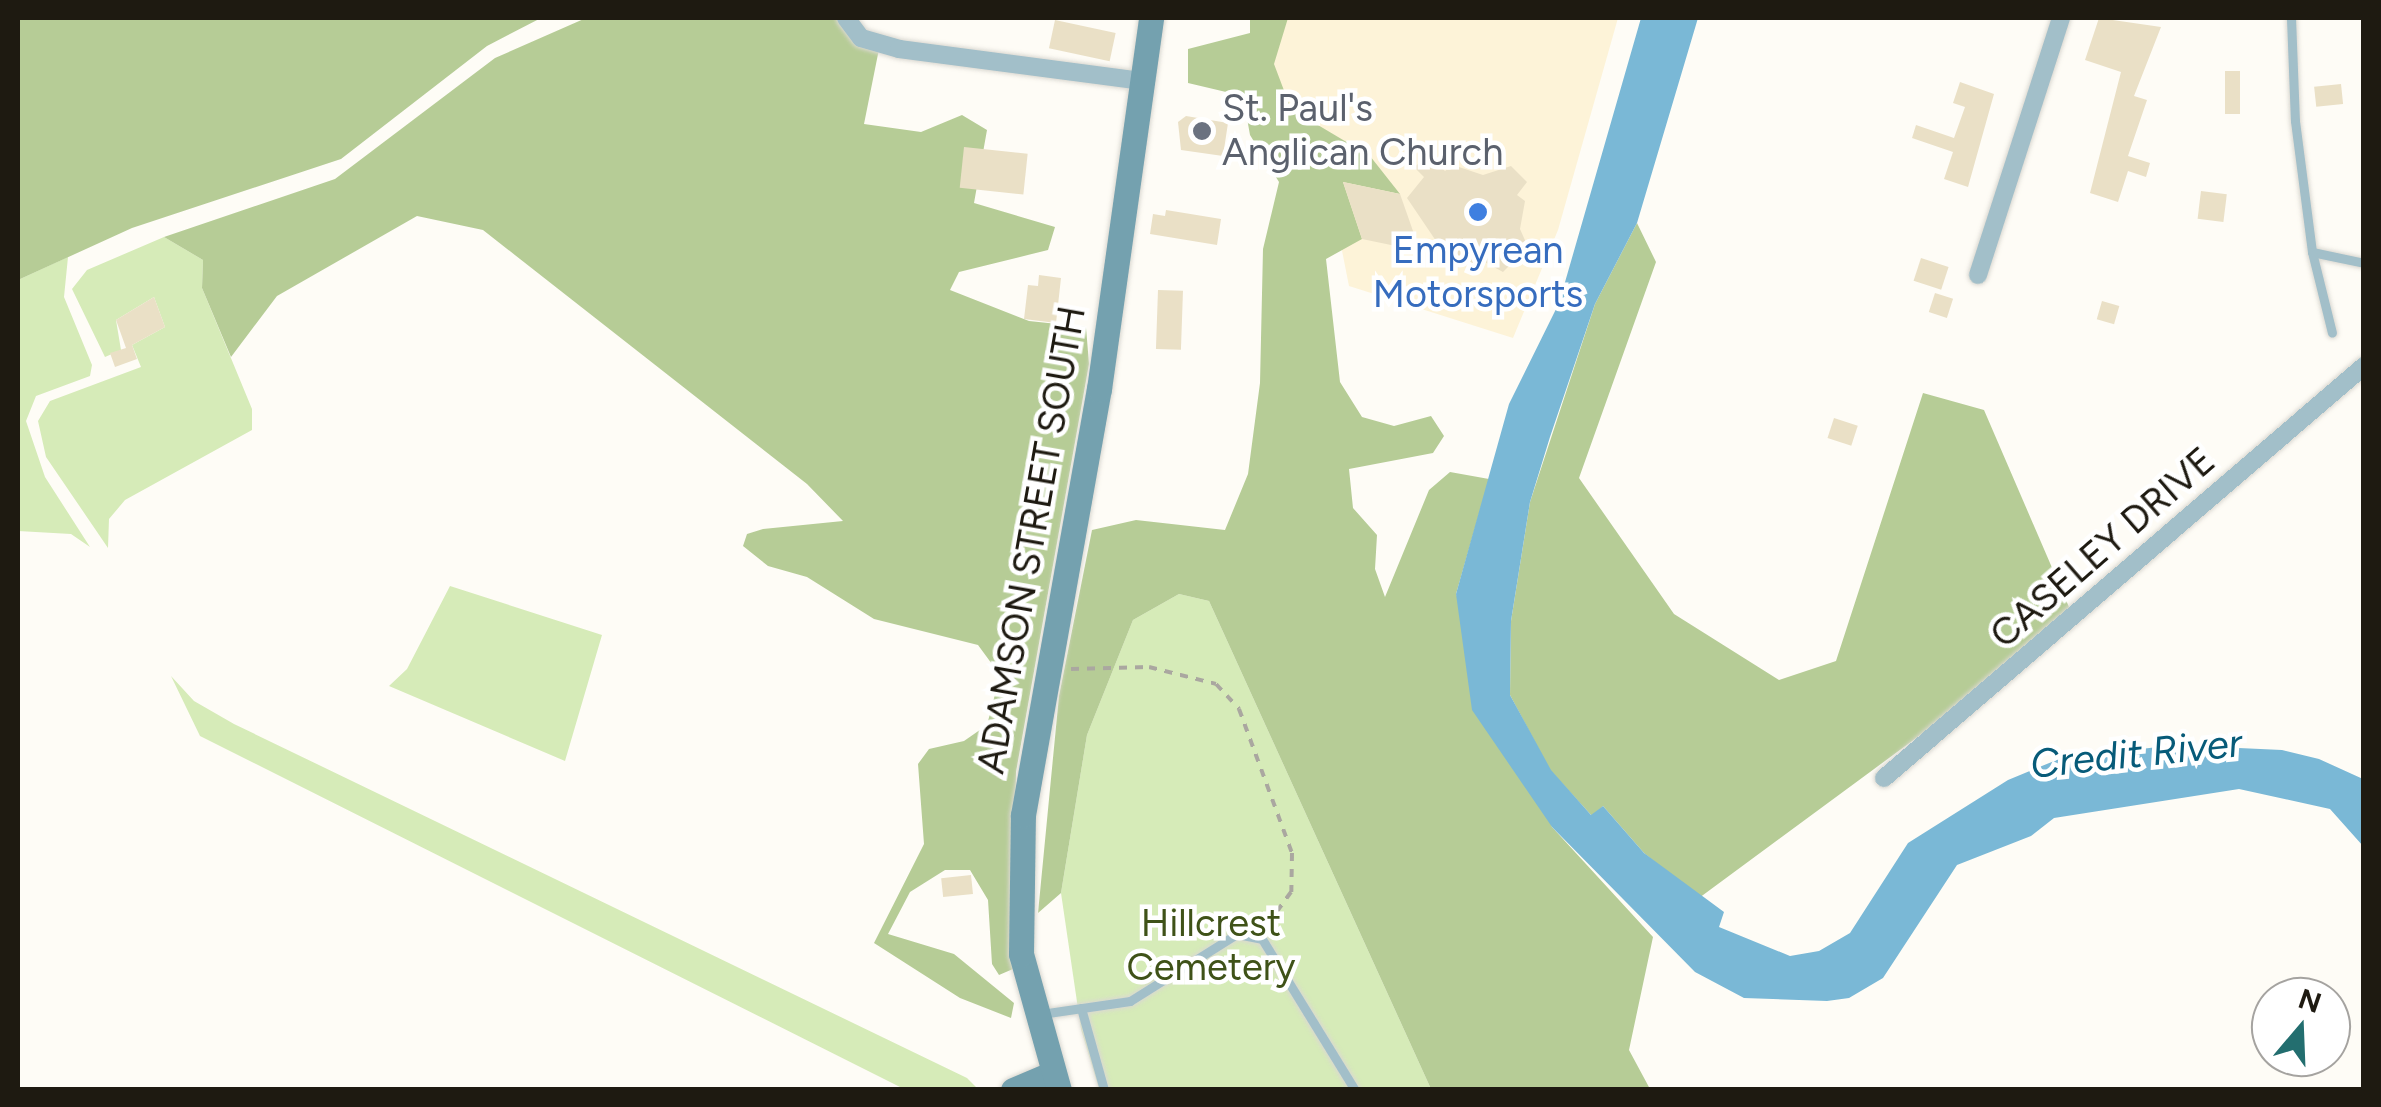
<!DOCTYPE html>
<html>
<head>
<meta charset="utf-8">
<style>
  body { margin:0 }
  #map { position:relative; width:2381px; height:1107px; overflow:hidden; background:#fefcf6; font-family:Figtree,sans-serif }
  div>[style] { position:absolute }
  [style*='--x'] { left:calc(var(--x)*1px); top:calc(var(--y)*1px); width:calc(var(--w)*1px); rotate:calc(var(--a)*1deg) }
  .built>* { inset:0; background:#fdf3d8 }
  .green>* { inset:0; background:#d6ebb8 }
  .forest>* { inset:0; background:#b6cc96 }
  .water>* { inset:0; background:#7ab8d6 }
  .building>* { inset:0; background:#eae0c6; transform-origin:0 0 }
  .path>* { height:4px; margin-top:-2px; transform-origin:0; background:repeating-linear-gradient(90deg,#aaa7a0 0 8px,transparent 0 16px) }
  .roads { filter:drop-shadow(0 0 2px #dad8d1) drop-shadow(0 0 2px #dad8d1) }
  .service>* { height:9px; margin:-4.5px; padding:0 4.5px; transform-origin:4.5px; border-radius:4.5px; background:#a2bfc9 }
  .minor>* { height:18px; margin:-9px; padding:0 9px; transform-origin:9px; border-radius:9px; background:#a2bfc9 }
  .secondary>* { height:25px; margin:-12.5px; padding:0 12.5px; transform-origin:12.5px; border-radius:12.5px; background:#74a1af }
  .dots>* { width:28px; height:28px; translate:-50% -50%; box-sizing:border-box; border:5px solid #fff; border-radius:50% }
  span { translate:-50% -50%; white-space:nowrap; text-align:center; line-height:1.15; -webkit-text-stroke:9px #fff; paint-order:stroke }
  .worship-label { font-size:38px; color:#5b616d }
  .left { translate:0 -50%; text-align:left }
  .shop-label { font-size:38px; color:#366cbe }
  .street-label { font-size:38px; color:#1e1a11 }
  .park-label { font-size:38px; color:#3f5218 }
  .water-label { font-size:40px; color:#075b79; font-style:italic }
  .frame { position:absolute; inset:0; border:20px solid #1e1a11; pointer-events:none }
  .north { position:absolute; left:2251px; top:977px; width:100px; height:100px; box-sizing:border-box; background:#fff; border:2px solid #a5a3a0; border-radius:50%; rotate:19deg; font-size:28px; font-weight:700; line-height:40px; text-align:center; color:#1e1a11 }
  .north::after { content:''; display:block; margin:auto; width:35px; height:45px; background:#236e6f; clip-path:polygon(50% 0,100% 100%,50% 72%,0 100%) }
</style>
</head>
<body>
<div id="map">
  <div class="built">
    <i style="clip-path:polygon(1279px 18px,1618px 18px,1558px 230px,1513px 338px,1349px 286px,1328px 180px,1264px 80px)"></i>
  </div>
  <div class="green">
    <i style="clip-path:polygon(164px 237px,203px 260px,202px 288px,252px 409px,252px 430px,125px 500px,109px 519px,108px 548px,46px 457px,38px 421px,50px 401px,141px 367px,132px 345px,165px 327px,154px 297px,116px 320px,121px 350px,105px 357px,72px 289px,87px 270px)"></i>
    <i style="clip-path:polygon(68px 257px,64px 297px,92px 365px,90px 376px,36px 396px,26px 421px,45px 477px,90px 547px,71px 534px,18px 531px,18px 280px)"></i>
    <i style="clip-path:polygon(450px 586px,602px 635px,565px 761px,389px 686px,407px 669px)"></i>
    <i style="clip-path:polygon(1179px 594px,1209px 601px,1431px 1089px,1099px 1089px,1081px 1029px,1061px 893px,1087px 735px,1133px 620px)"></i>
    <i style="clip-path:polygon(171px 676px,194px 701px,234px 724px,967px 1078px,978px 1089px,904px 1089px,200px 736px)"></i>
  </div>
  <div class="forest">
    <i style="clip-path:polygon(18px 18px,541px 18px,487px 46px,341px 159px,132px 228px,18px 280px)"></i>
    <i style="clip-path:polygon(586px 18px,838px 19px,879px 49px,864px 124px,921px 132px,962px 115px,987px 130px,974px 203px,1055px 227px,1048px 250px,959px 272px,950px 290px,1029px 321px,1086px 327px,1089px 364px,1016px 772px,1013px 969px,999px 975px,992px 964px,988px 900px,970px 870px,945px 870px,910px 892px,888px 934px,954px 954px,1014px 1003px,1011px 1018px,960px 998px,874px 943px,924px 844px,918px 764px,929px 749px,964px 741px,987px 725px,1000px 675px,978px 645px,874px 619px,807px 577px,768px 566px,743px 546px,747px 534px,763px 529px,843px 521px,807px 484px,483px 230px,417px 216px,277px 296px,231px 357px,202px 288px,203px 260px,164px 237px,335px 179px,495px 58px)"></i>
    <i style="clip-path:polygon(1250px 18px,1288px 18px,1274px 64px,1291px 109px,1370px 156px,1400px 194px,1343px 182px,1362px 239px,1326px 259px,1340px 382px,1362px 417px,1394px 426px,1431px 416px,1444px 436px,1433px 453px,1349px 469px,1353px 508px,1377px 535px,1375px 569px,1385px 597px,1429px 490px,1450px 472px,1489px 479px,1456px 594px,1552px 827px,1653px 937px,1629px 1050px,1650px 1089px,1431px 1089px,1209px 601px,1179px 594px,1133px 620px,1087px 735px,1061px 893px,1038px 913px,1059px 696px,1092px 530px,1136px 520px,1225px 530px,1248px 474px,1260px 383px,1263px 249px,1279px 182px,1250px 135px,1243px 96px,1188px 83px,1188px 49px,1250px 33px)"></i>
    <i style="clip-path:polygon(1637px 223px,1656px 262px,1579px 478px,1674px 614px,1779px 680px,1836px 661px,1923px 393px,1984px 410px,2075px 621px,1699px 898px,1644px 853px,1603px 806px,1592px 816px,1550px 770px,1510px 695px,1511px 621px,1530px 502px,1595px 304px)"></i>
  </div>
  <div class="water">
    <i style="clip-path:polygon(1641px 18px,1698px 18px,1637px 223px,1595px 304px,1550px 437px,1530px 502px,1511px 621px,1510px 695px,1551px 770px,1591px 815px,1603px 806px,1644px 853px,1724px 912px,1719px 927px,1790px 956px,1819px 951px,1850px 933px,1908px 843px,2008px 780px,2059px 759px,2174px 745px,2282px 750px,2319px 759px,2363px 779px,2363px 846px,2330px 809px,2239px 789px,2054px 818px,2031px 836px,1957px 865px,1883px 978px,1849px 998px,1827px 1001px,1744px 998px,1695px 972px,1552px 827px,1472px 710px,1456px 594px,1509px 404px,1559px 303px)"></i>
  </div>
  <div class="building">
    <i style="clip-path:polygon(2099px 18px,2161px 27px,2134px 96px,2147px 100px,2128px 156px,2150px 163px,2146px 177px,2128px 171px,2118px 202px,2090px 193px,2121px 72px,2085px 60px)"></i>
    <i style="left:1055px;top:20px;width:62px;height:29px;rotate:12deg"></i>
    <i style="left:2225px;top:71px;width:15px;height:43px"></i>
    <i style="clip-path:polygon(1960px 82px,1994px 94px,1968px 187px,1944px 179px,1953px 152px,1912px 138px,1916px 125px,1954px 138px,1965px 107px,1953px 103px)"></i>
    <i style="left:2341px;top:84px;width:20px;height:27px;rotate:84deg"></i>
    <i style="clip-path:polygon(1186px 116px,1228px 123px,1223px 156px,1181px 150px,1178px 122px)"></i>
    <i style="left:964px;top:147px;width:64px;height:41px;rotate:6deg"></i>
    <i style="clip-path:polygon(1429px 156px,1445px 171px,1453px 165px,1483px 175px,1511px 166px,1527px 182px,1517px 195px,1525px 201px,1520px 229px,1528px 247px,1503px 272px,1481px 260px,1455px 269px,1407px 198px,1424px 177px,1414px 167px)"></i>
    <i style="clip-path:polygon(1343px 182px,1400px 194px,1420px 251px,1362px 239px)"></i>
    <i style="left:2201px;top:191px;width:26px;height:28px;rotate:7deg"></i>
    <i style="clip-path:polygon(1166px 210px,1221px 219px,1217px 245px,1150px 234px,1153px 214px,1165px 216px)"></i>
    <i style="left:1921px;top:258px;width:29px;height:24px;rotate:18deg"></i>
    <i style="clip-path:polygon(1039px 275px,1061px 278px,1056px 323px,1024px 319px,1028px 285px,1038px 286px)"></i>
    <i style="left:1158px;top:290px;width:25px;height:59px;rotate:2deg"></i>
    <i style="left:1935px;top:293px;width:19px;height:20px;rotate:18deg"></i>
    <i style="clip-path:polygon(154px 297px,165px 327px,132px 345px,137px 359px,115px 367px,110px 353px,126px 348px,116px 320px)"></i>
    <i style="left:2102px;top:301px;width:18px;height:19px;rotate:16deg"></i>
    <i style="left:1834px;top:418px;width:25px;height:21px;rotate:18deg"></i>
    <i style="left:971px;top:875px;width:19px;height:30px;rotate:84deg"></i>
  </div>
  <div class="path">
    <i style="--x:1071;--y:669;--w:78;--a:-1.5"></i>
    <i style="--x:1149;--y:667;--w:69;--a:14.2"></i>
    <i style="--x:1216;--y:684;--w:34;--a:47"></i>
    <i style="--x:1239;--y:709;--w:153;--a:69.8"></i>
    <i style="--x:1292;--y:853;--w:39;--a:91"></i>
    <i style="--x:1291;--y:892;--w:26;--a:126"></i>
    <i style="--x:1276;--y:913;--w:21;--a:152"></i>
  </div>
  <div class="roads">
    <div class="service">
      <i style="--x:2291;--y:18;--w:103;--a:87.8"></i>
      <i style="--x:2295;--y:121;--w:132;--a:82.6"></i>
      <i style="--x:2312;--y:252;--w:53;--a:11.9"></i>
      <i style="--x:2312;--y:252;--w:83;--a:76.1"></i>
      <i style="--x:1081;--y:1008;--w:85;--a:74.3"></i>
      <i style="--x:1041;--y:1014;--w:90;--a:-8.3"></i>
      <i style="--x:1130;--y:1001;--w:126;--a:-32.1"></i>
      <i style="--x:1237;--y:934;--w:25;--a:11"></i>
      <i style="--x:1262;--y:939;--w:177;--a:58.4"></i>
    </div>
    <div class="minor">
      <i style="--x:846;--y:18;--w:25;--a:53"></i>
      <i style="--x:861;--y:38;--w:40;--a:16"></i>
      <i style="--x:899;--y:49;--w:246;--a:7.5"></i>
      <i style="--x:1978;--y:275;--w:270;--a:-72.1"></i>
      <i style="--x:1884;--y:778;--w:633;--a:-40.64"></i>
    </div>
    <div class="secondary">
      <i style="--x:1013;--y:1090;--w:41;--a:-22.8"></i>
      <i style="--x:1059;--y:1090;--w:141;--a:-105.6"></i>
      <i style="--x:1021;--y:954;--w:139;--a:-89.2"></i>
      <i style="--x:1023;--y:815;--w:433;--a:-79.9"></i>
      <i style="--x:1099;--y:389;--w:375;--a:-82"></i>
    </div>
  </div>
  <div class="dots">
    <i style="left:1202px;top:131px;background:#6b7280"></i>
    <i style="left:1478px;top:212px;background:#3f7fe0"></i>
  </div>
  <div class="worship-label">
    <span class="left" style="left:1222px;top:131px">St. Paul's<br>Anglican Church</span>
  </div>
  <div class="shop-label">
    <span style="left:1478px;top:273px">Empyrean<br>Motorsports</span>
  </div>
  <div class="street-label">
    <span style="left:1032px;top:540px;rotate:-80deg">ADAMSON STREET SOUTH</span>
    <span style="left:2103px;top:548px;rotate:-41deg">CASELEY DRIVE</span>
  </div>
  <div class="park-label">
    <span style="left:1211px;top:946px">Hillcrest<br>Cemetery</span>
  </div>
  <div class="water-label">
    <span style="left:2136px;top:753px;rotate:-6deg">Credit River</span>
  </div>
  <div class="frame"></div>
  <div class="north">N</div>
</div>
</body>
</html>
